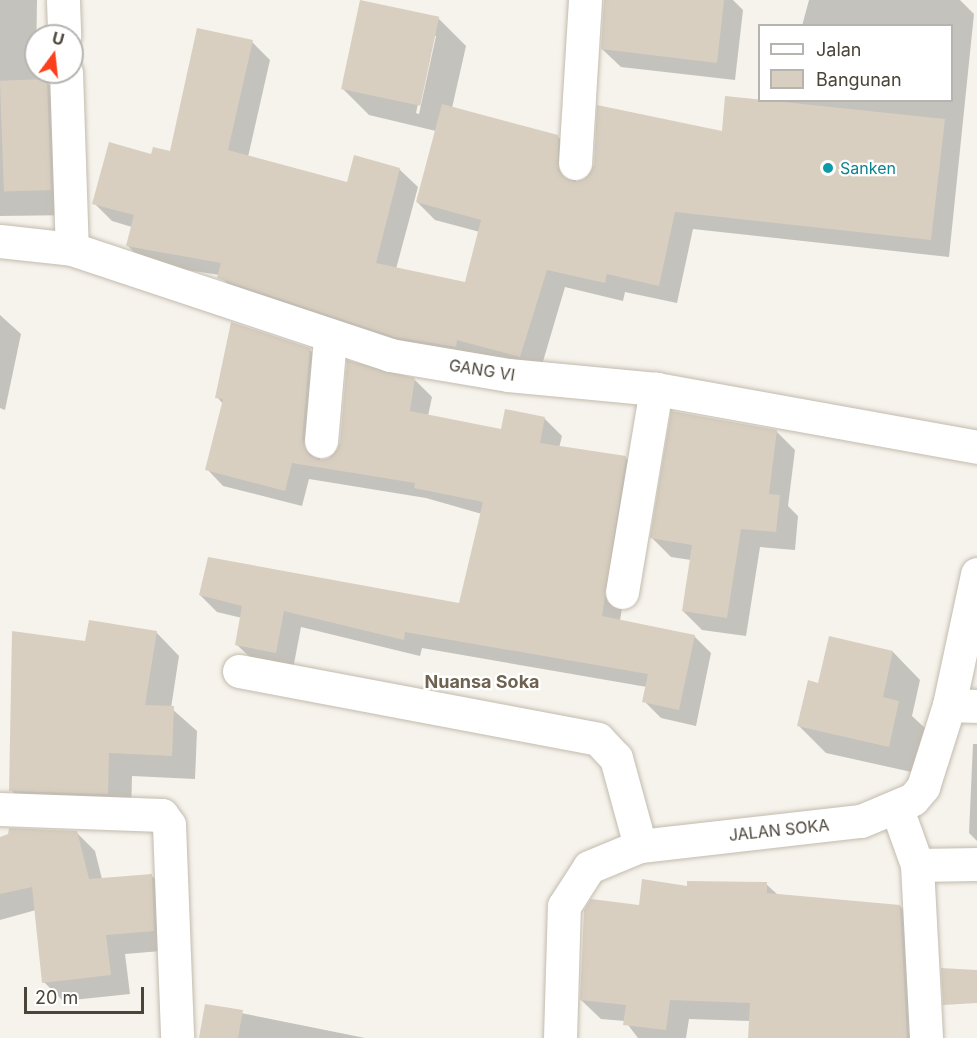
<!DOCTYPE html>
<html>
<head>
<meta charset="utf-8">
<style>
  body { margin:0 }
  #map { position:relative; width:977px; height:1038px; overflow:hidden; background:#f6f3ec; font-family:Inter,sans-serif }
  div>[style] { position:absolute }
  [style*='--x'] { left:calc(var(--x)*1px); top:calc(var(--y)*1px); width:calc(var(--w)*1px); rotate:calc(var(--a)*1deg) }
  .shadow>* { inset:0; background:#0003 }
  .building>* { inset:0; background:#d8cfc1; transform-origin:0 0 }
  .roads { filter:drop-shadow(0 0 2px #c2bbae) drop-shadow(0 0 2px #c2bbae) }
  .minor>* { height:33px; margin:-16.5px; padding:0 16.5px; transform-origin:16.5px; border-radius:16.5px; background:#fff }
  .dots>* { width:16px; height:16px; translate:-50% -50%; box-sizing:border-box; border:3px solid #fff; border-radius:50% }
  span { translate:-50% -50%; white-space:nowrap; text-align:center; line-height:1.15; -webkit-text-stroke:4.5px #fff; paint-order:stroke }
  .culture-label { font-size:16px; color:#0d838f }
  .left { translate:0 -50%; text-align:left }
  .street-label { font-size:16px; color:#4b4439 }
  .neighbourhood-label { font-size:18px; color:#6e6250; font-weight:700 }
  .legend { position:absolute; left:758px; top:24px; width:195px; height:78px; box-sizing:border-box; background:#fff; border:2px solid #b7b4b0; margin:0; padding:8px 10px; list-style:none; font-size:18px; color:#4b4439 }
  .legend li { display:flex; align-items:center; gap:12px; height:30px }
  .legend b { width:30px; border:2px solid #b7b4b0 }
  .north { position:absolute; left:24px; top:24px; width:60px; height:60px; box-sizing:border-box; background:#fff; border:2px solid #b7b4b0; border-radius:50%; rotate:15deg; font-size:16px; font-weight:700; line-height:24px; text-align:center; color:#4b4439 }
  .north::after { content:''; display:block; margin:auto; width:21px; height:27px; background:#fc3f1d; clip-path:polygon(50% 0,100% 100%,50% 72%,0 100%) }
  .scale { position:absolute; left:24px; top:987px; width:120px; height:27px; box-sizing:border-box; border:3px solid #4b4439; border-top:0; padding-left:8px; font-size:18px; line-height:21px; white-space:nowrap; color:#4b4439; -webkit-text-stroke:4px #fff; paint-order:stroke }
</style>
</head>
<body>
<div id="map">
  <div class="shadow">
    <i style="clip-path:polygon(0 0,37px 0,36px 72px,73px 107px,77px 215px,0 216px)"></i>
    <i style="clip-path:polygon(605px 0,733px 0,743px 10px,735px 80px,621px 67px,602px 49px)"></i>
    <i style="clip-path:polygon(evenodd,809px 0,960px 0,974px 14px,949px 257px,693px 229px,677px 303px,625px 292px,623px 301px,565px 287px,539px 375px,474px 365px,237px 296px,220px 275px,146px 264px,128px 246px,132px 227px,112px 221px,94px 203px,153px 155px,171px 153px,252px 42px,270px 60px,248px 157px,348px 184px,399px 169px,418px 187px,396px 269px,466px 284px,480px 232px,435px 220px,417px 202px,436px 131px,369px 115px,342px 88px,438px 18px,466px 46px,452px 108px,557px 136px,576px 154px,576px 183px,723px 133px,781px 100px,952px 100px,952px 26px,802px 26px,809px 0,433px 36px,436px 36px,419px 114px,416px 113px,433px 36px)"></i>
    <i style="clip-path:polygon(0 315px,21px 334px,5px 410px,0 408px)"></i>
    <i style="clip-path:polygon(310px 350px,327px 367px,320px 461px,330px 459px,415px 380px,432px 397px,428px 416px,502px 431px,506px 410px,545px 419px,562px 436px,559px 448px,625px 457px,642px 474px,620px 621px,694px 636px,711px 653px,696px 726px,661px 718px,644px 701px,647px 687px,422px 648px,420px 656px,301px 627px,293px 669px,254px 661px,237px 645px,242px 618px,217px 612px,200px 595px,460px 605px,482px 514px,426px 498px,309px 479px,302px 506px,223px 486px,207px 469px,223px 404px,217px 397px)"></i>
    <i style="clip-path:polygon(776px 431px,795px 450px,788px 506px,798px 516px,795px 550px,760px 547px,746px 636px,702px 630px,683px 611px,691px 560px,671px 557px,652px 538px)"></i>
    <i style="clip-path:polygon(156px 632px,179px 656px,171px 708px,197px 731px,195px 779px,132px 776px,131px 817px,34px 813px,11px 790px,87px 643px)"></i>
    <i style="clip-path:polygon(830px 638px,893px 652px,920px 680px,912px 716px,926px 729px,916px 773px,826px 753px,799px 726px,820px 685px)"></i>
    <i style="clip-path:polygon(973px 744px,977px 744px,977px 841px,969px 833px)"></i>
    <i style="clip-path:polygon(76px 832px,95px 851px,102px 879px,152px 876px,171px 895px,173px 950px,125px 954px,130px 994px,63px 1001px,44px 982px,36px 910px,0 920px,0 838px)"></i>
    <i style="clip-path:polygon(766px 884px,778px 895px,900px 906px,919px 926px,925px 1038px,750px 1038px,750px 1021px,689px 1019px,686px 1038px,638px 1038px,625px 1021px,601px 1019px,581px 1000px,640px 906px,688px 887px)"></i>
    <i style="clip-path:polygon(206px 1006px,365px 1038px,201px 1038px)"></i>
  </div>
  <div class="building">
    <i style="left:360px;top:0;width:81px;height:91px;rotate:12deg"></i>
    <i style="clip-path:polygon(604px 0,724px 0,717px 63px,601px 49px)"></i>
    <i style="clip-path:polygon(197px 28px,253px 40px,228px 150px,347px 182px,354px 155px,400px 168px,376px 263px,465px 282px,481px 220px,416px 202px,442px 104px,558px 135px,558px 171px,574px 182px,584px 179px,594px 165px,597px 105px,722px 131px,725px 96px,945px 119px,931px 240px,675px 212px,659px 286px,607px 274px,605px 283px,547px 270px,520px 357px,457px 340px,456px 347px,395px 337px,217px 278px,221px 263px,126px 246px,134px 215px,92px 204px,109px 142px,151px 154px,153px 147px,170px 151px)"></i>
    <i style="left:47px;top:79px;width:111px;height:47px;rotate:88deg"></i>
    <i style="clip-path:polygon(231px 322px,310px 348px,302px 440px,310px 456px,319px 460px,329px 458px,340px 443px,347px 360px,415px 378px,410px 411px,501px 429px,505px 409px,545px 417px,540px 443px,626px 456px,602px 616px,695px 635px,679px 710px,642px 702px,648px 674px,405px 632px,404px 640px,284px 611px,276px 653px,235px 645px,242px 606px,199px 595px,208px 557px,459px 603px,483px 502px,414px 488px,415px 483px,292px 463px,285px 491px,205px 470px,223px 399px,215px 398px)"></i>
    <i style="clip-path:polygon(671px 411px,777px 430px,769px 494px,780px 495px,776px 532px,741px 529px,727px 618px,682px 611px,692px 545px,650px 538px)"></i>
    <i style="clip-path:polygon(89px 620px,157px 631px,145px 705px,174px 706px,172px 756px,109px 753px,108px 794px,9px 791px,12px 631px,85px 641px)"></i>
    <i style="clip-path:polygon(829px 636px,893px 651px,883px 697px,899px 701px,889px 747px,797px 726px,808px 680px,818px 683px)"></i>
    <i style="clip-path:polygon(9px 828px,77px 831px,89px 879px,152px 874px,154px 931px,106px 935px,111px 975px,42px 983px,32px 887px,0 894px,0 837px,8px 834px)"></i>
    <i style="clip-path:polygon(642px 879px,687px 886px,687px 881px,767px 882px,767px 893px,900px 905px,907px 1038px,748px 1038px,750px 1003px,670px 1000px,666px 1030px,623px 1025px,626px 1005px,580px 1000px,584px 910px,591px 899px,639px 905px)"></i>
    <i style="clip-path:polygon(941px 968px,977px 970px,977px 1003px,943px 1005px)"></i>
    <i style="clip-path:polygon(205px 1004px,243px 1010px,238px 1038px,199px 1038px)"></i>
  </div>
  <div class="roads">
    <div class="minor">
      <i style="--x:63;--y:1;--w:35;--a:88"></i>
      <i style="--x:66;--y:72;--w:177;--a:88.1"></i>
      <i style="--x:575;--y:163;--w:163;--a:-86.5"></i>
      <i style="--x:0;--y:241;--w:72;--a:6.3"></i>
      <i style="--x:72;--y:249;--w:335;--a:18.4"></i>
      <i style="--x:390;--y:355;--w:120;--a:9.6"></i>
      <i style="--x:508;--y:375;--w:149;--a:5.4"></i>
      <i style="--x:656;--y:389;--w:326;--a:10.2"></i>
      <i style="--x:321;--y:441;--w:102;--a:-85"></i>
      <i style="--x:622;--y:592;--w:206;--a:-80.5"></i>
      <i style="--x:239;--y:671;--w:365;--a:10.7"></i>
      <i style="--x:598;--y:739;--w:26;--a:47"></i>
      <i style="--x:616;--y:758;--w:91;--a:74.7"></i>
      <i style="--x:949;--y:705;--w:28;--a:2"></i>
      <i style="--x:0;--y:809;--w:162;--a:2.1"></i>
      <i style="--x:162;--y:815;--w:12;--a:55"></i>
      <i style="--x:169;--y:825;--w:213;--a:87.8"></i>
      <i style="--x:897;--y:809;--w:59;--a:70.3"></i>
      <i style="--x:917;--y:865;--w:173;--a:87"></i>
      <i style="--x:917;--y:865;--w:60;--a:-1"></i>
      <i style="--x:560;--y:1038;--w:132;--a:-88.3"></i>
      <i style="--x:564;--y:906;--w:46;--a:-57.3"></i>
      <i style="--x:589;--y:867;--w:55;--a:-22.4"></i>
      <i style="--x:640;--y:846;--w:222;--a:-6.5"></i>
      <i style="--x:861;--y:821;--w:56;--a:-22.9"></i>
      <i style="--x:913;--y:799;--w:16;--a:-50"></i>
      <i style="--x:923;--y:787;--w:86;--a:-72.4"></i>
      <i style="--x:949;--y:705;--w:134;--a:-77.9"></i>
    </div>
  </div>
  <div class="dots">
    <i style="left:828px;top:168px;background:#0f9aa8"></i>
  </div>
  <div class="culture-label">
    <span class="left" style="left:840px;top:168px">Sanken</span>
  </div>
  <div class="street-label">
    <span style="left:482px;top:370px;rotate:9deg">GANG VI</span>
    <span style="left:779px;top:830px;rotate:-6deg">JALAN SOKA</span>
  </div>
  <div class="neighbourhood-label">
    <span style="left:482px;top:682px">Nuansa Soka</span>
  </div>
  <ul class="legend">
  <li><b style="height:8px;background:#fff"></b>Jalan</li>
  <li><b style="height:16px;background:#d8cfc1"></b>Bangunan</li>
  </ul>
  <div class="north">U</div>
  <div class="scale">20 m</div>
</div>
</body>
</html>
